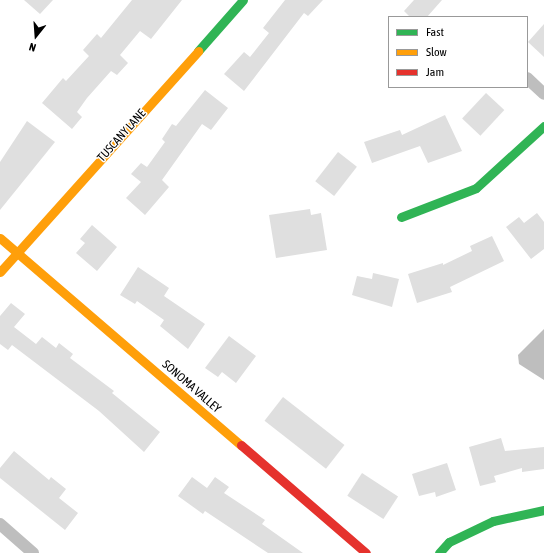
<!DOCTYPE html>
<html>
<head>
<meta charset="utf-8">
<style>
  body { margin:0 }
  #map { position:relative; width:544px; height:553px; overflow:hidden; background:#fff; font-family:"Asap Condensed",sans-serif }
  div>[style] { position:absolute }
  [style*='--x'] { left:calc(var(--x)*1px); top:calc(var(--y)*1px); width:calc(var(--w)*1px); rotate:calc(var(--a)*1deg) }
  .water>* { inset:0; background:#bebebe }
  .building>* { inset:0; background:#dfdfdf; transform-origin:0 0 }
  .street>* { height:12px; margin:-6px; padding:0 6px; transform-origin:6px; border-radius:6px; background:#bebebe }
  .fast>* { height:9px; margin:-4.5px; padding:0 4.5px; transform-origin:4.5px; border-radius:4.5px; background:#30b455 }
  .slow>* { height:9px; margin:-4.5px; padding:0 4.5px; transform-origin:4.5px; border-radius:4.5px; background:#ff9f0a }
  .jam>* { height:9px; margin:-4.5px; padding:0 4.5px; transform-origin:4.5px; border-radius:4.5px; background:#e5322d }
  span { translate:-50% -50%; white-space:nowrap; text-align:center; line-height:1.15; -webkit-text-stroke:3px #fff; paint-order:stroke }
  .street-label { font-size:12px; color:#000 }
  .legend { position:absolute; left:388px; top:16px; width:140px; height:72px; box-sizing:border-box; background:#fff; border:1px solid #999; margin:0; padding:5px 7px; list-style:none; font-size:12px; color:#000 }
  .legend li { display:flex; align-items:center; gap:8px; height:20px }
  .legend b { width:20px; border:1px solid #999 }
  .north { position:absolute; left:16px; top:16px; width:40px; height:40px; -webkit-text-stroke:3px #fff; paint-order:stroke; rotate:197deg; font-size:11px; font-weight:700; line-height:16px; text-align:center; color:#000 }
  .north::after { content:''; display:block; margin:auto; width:14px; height:18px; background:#000; clip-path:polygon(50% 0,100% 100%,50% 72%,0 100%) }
</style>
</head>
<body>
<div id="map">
  <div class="water">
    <i style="clip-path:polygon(544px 329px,544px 380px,519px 364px,518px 355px)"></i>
  </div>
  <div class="building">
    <i style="clip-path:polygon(24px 0,53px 0,40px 14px)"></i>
    <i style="clip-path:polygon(132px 0,182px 0,151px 39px,140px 31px,120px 55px,128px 63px,117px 75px,111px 71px,87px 98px,77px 112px,82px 117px,72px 129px,42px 103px,63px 78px,66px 81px,89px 56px,83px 50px,97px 34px,101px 38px)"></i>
    <i style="clip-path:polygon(285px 0,323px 0,308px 16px,304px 13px,244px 91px,224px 74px,244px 52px,250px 57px,269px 33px,263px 28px)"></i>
    <i style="clip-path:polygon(414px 0,442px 0,427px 17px,410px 17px,404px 11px)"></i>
    <i style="clip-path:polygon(544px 24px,544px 57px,528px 42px)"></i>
    <i style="clip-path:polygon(205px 90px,228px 108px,211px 130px,202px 124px,162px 180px,169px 187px,145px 215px,126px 198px,141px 182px,131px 174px,141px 163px,147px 167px,165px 142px,162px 139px,172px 124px,176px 126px)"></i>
    <i style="left:486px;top:93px;width:25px;height:35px;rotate:43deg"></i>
    <i style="clip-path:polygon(445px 115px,462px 151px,428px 163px,420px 146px,372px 163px,364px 142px,400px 130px,402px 135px)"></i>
    <i style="clip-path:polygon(27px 121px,55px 142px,0 210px,0 162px)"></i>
    <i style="left:338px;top:152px;width:24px;height:37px;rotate:38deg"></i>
    <i style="clip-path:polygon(310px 209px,311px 215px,321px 213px,327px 250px,276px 258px,269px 215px)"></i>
    <i style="clip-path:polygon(537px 213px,544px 222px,544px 249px,531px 259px,506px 227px,519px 217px,524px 223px)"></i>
    <i style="clip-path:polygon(92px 225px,117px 247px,97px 271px,76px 253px,85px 243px,80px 239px)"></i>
    <i style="clip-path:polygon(492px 236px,504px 261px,450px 287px,452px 292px,417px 303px,408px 274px,443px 263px,443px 265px,472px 251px,470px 246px)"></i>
    <i style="clip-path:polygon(138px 267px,169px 288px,164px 296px,205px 324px,188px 349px,160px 326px,164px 320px,137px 301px,135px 304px,120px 295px)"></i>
    <i style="clip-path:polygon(373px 273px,399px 279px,392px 307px,352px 295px,357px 276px,372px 279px)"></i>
    <i style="clip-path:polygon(11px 303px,25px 314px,14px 327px,36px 344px,42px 337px,56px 348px,59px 343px,73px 354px,70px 358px,114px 391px,112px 393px,160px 432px,144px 452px,99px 411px,12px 345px,8px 350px,0 344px,0 316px)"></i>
    <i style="clip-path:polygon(229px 336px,256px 356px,236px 383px,222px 372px,218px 377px,205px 368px)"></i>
    <i style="left:283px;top:397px;width:78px;height:30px;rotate:38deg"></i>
    <i style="clip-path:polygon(501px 438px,505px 451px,544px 447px,544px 469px,522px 472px,522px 468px,494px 476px,496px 482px,480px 486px,469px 447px)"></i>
    <i style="clip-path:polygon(14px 451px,49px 480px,51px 477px,66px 489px,59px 498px,78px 513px,65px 530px,0 478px,0 468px)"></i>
    <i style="clip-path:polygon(447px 463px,456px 490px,436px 497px,435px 492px,419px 496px,412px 474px)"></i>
    <i style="left:362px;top:473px;width:43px;height:27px;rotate:33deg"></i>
    <i style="clip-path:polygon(192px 477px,207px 488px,215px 477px,229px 487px,224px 493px,265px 520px,262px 524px,303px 553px,268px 553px,205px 511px,203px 514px,178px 496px)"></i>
  </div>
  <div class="street">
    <i style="--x:527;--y:78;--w:23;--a:43"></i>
    <i style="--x:0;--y:524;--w:44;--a:41.3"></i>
  </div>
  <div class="fast">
    <i style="--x:198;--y:51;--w:68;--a:-48.6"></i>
    <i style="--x:401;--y:217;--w:80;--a:-21.1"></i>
    <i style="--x:476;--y:188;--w:92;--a:-42.4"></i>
    <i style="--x:439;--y:553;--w:15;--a:-48"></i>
    <i style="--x:449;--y:542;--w:49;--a:-25.5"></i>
    <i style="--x:493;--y:521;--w:52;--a:-12.2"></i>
  </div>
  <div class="slow">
    <i style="--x:0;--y:238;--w:318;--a:40.7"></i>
    <i style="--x:0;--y:272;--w:297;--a:-48.1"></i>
  </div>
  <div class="jam">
    <i style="--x:241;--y:445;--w:165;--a:40.8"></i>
  </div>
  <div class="street-label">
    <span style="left:122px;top:136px;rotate:-48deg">TUSCANY LANE</span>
    <span style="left:191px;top:387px;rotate:41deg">SONOMA VALLEY</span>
  </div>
  <ul class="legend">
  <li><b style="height:5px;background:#30b455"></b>Fast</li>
  <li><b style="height:5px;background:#ff9f0a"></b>Slow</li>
  <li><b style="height:5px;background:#e5322d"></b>Jam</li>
  </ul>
  <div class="north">N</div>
</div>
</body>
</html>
